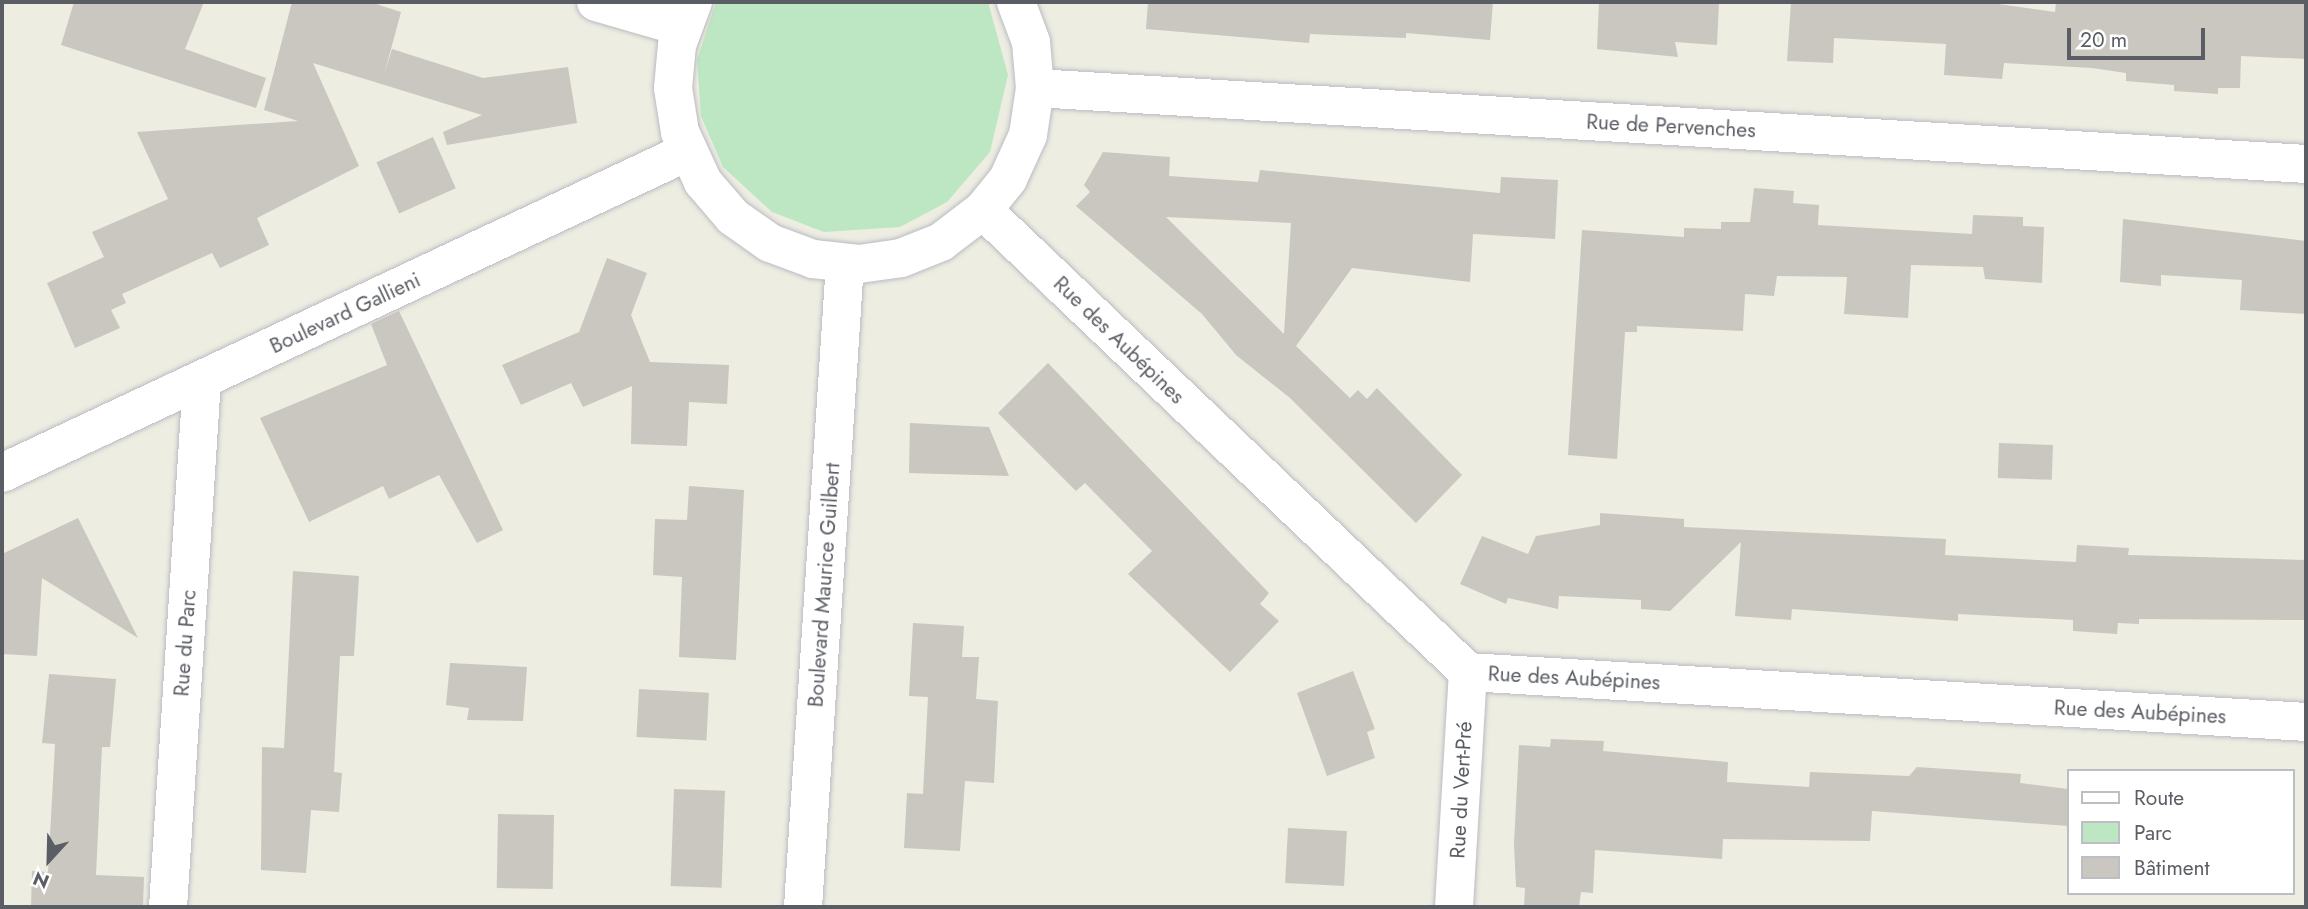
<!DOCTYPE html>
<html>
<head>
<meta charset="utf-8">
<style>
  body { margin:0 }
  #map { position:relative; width:2308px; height:909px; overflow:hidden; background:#eeede2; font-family:Jost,sans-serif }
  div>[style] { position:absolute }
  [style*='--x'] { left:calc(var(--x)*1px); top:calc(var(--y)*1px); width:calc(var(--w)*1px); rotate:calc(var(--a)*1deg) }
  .green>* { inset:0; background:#bde7c2 }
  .building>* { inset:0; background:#c9c7bf; transform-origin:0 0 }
  .roads { filter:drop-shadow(0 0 2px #babbc2) drop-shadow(0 0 2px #babbc2) }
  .minor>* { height:38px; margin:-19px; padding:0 19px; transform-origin:19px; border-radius:19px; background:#fff }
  span { translate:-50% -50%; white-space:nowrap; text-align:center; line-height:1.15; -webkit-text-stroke:7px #fff; paint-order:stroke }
  .street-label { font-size:21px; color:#5a5d64 }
  .frame { position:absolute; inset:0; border:4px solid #5a5d64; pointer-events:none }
  .legend { position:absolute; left:2067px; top:769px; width:228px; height:126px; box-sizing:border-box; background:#fff; border:2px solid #bdbec1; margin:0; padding:9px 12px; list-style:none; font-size:21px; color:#5a5d64 }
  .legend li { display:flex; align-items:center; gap:14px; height:35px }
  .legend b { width:35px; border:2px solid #bdbec1 }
  .north { position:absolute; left:14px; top:825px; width:70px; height:70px; -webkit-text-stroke:5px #fff; paint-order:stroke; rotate:202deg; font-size:19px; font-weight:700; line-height:28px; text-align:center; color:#5a5d64 }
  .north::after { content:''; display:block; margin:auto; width:24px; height:32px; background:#5a5d64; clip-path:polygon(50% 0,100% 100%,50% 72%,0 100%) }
  .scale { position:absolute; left:2067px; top:28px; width:138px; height:32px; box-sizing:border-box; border:4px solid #5a5d64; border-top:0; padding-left:9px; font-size:21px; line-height:24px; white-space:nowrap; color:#5a5d64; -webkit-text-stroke:5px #fff; paint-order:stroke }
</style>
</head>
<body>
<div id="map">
  <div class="green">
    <i style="clip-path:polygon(716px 2px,988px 2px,1008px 75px,990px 152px,947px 202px,900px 227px,824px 232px,772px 212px,723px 167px,701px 116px,697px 60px)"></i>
  </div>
  <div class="building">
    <i style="clip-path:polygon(74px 2px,204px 2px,185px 49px,266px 78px,256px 108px,61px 45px)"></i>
    <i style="clip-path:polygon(292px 2px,370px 2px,401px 12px,384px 75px,392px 49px,483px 78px,568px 67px,577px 123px,447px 145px,443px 132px,482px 115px,313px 63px,359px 166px,257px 218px,269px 245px,220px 268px,212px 253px,122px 294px,126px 303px,111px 310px,120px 328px,75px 348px,47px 283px,104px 257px,92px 232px,168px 199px,137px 132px,298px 121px,264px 110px)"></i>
    <i style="clip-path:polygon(1148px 2px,1493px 2px,1490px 40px,1406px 33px,1406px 38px,1310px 34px,1309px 43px,1146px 29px)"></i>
    <i style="clip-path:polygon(1599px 2px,1719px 2px,1717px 45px,1675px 42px,1678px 57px,1597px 49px)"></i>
    <i style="clip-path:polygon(1791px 2px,1984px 2px,2055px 12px,2056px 2px,2306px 2px,2306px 59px,2241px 56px,2240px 88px,2218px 88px,2218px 94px,2174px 91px,2174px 85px,2126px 81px,2126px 73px,2092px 68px,2004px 63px,2002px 79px,1944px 75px,1946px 44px,1834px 38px,1833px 63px,1787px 61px)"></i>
    <i style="left:433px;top:137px;width:56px;height:62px;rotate:66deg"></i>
    <i style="clip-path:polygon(evenodd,1103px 152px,1170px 157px,1169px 176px,1258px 182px,1260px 170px,1500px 193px,1501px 177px,1558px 180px,1555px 239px,1473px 234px,1470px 282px,1352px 268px,1296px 346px,1350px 398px,1358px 390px,1367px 399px,1377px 388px,1462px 475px,1416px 523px,1290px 398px,1236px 355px,1202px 314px,1076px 206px,1090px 192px,1084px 185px,1103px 152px,1166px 217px,1291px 223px,1284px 334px,1166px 217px)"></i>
    <i style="clip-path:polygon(1754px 188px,1794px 191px,1793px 203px,1819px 205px,1818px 225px,1972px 234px,1973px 215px,2023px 217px,2023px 226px,2044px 227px,2042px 283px,1985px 279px,1983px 267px,1911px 265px,1908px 318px,1844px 314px,1847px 277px,1777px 276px,1774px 296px,1745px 294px,1743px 331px,1637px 326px,1637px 332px,1625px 332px,1617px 459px,1568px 455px,1582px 230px,1684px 237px,1684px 228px,1721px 229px,1721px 222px,1750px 222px)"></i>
    <i style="clip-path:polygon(2123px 219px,2306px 241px,2306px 314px,2240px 310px,2242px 280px,2161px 275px,2161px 286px,2120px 282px)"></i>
    <i style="clip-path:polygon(607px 258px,647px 273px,631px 315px,650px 362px,729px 365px,727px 404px,689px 402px,687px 446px,631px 444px,632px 386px,583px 407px,571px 383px,521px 405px,502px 365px,579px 332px)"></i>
    <i style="clip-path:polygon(399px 311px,503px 530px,477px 543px,439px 475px,389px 499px,383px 486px,309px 522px,260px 418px,387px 365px,371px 324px)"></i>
    <i style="clip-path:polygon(1048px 363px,1269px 593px,1260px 604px,1279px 621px,1230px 672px,1128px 574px,1152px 551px,1085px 483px,1076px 491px,998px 413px)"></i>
    <i style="clip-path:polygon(910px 423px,989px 427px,1009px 476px,909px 473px)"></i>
    <i style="left:1999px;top:443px;width:54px;height:35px;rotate:2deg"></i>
    <i style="clip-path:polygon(689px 486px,744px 490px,736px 660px,679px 657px,682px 577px,653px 575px,655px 519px,687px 520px)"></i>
    <i style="clip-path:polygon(1600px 513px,1684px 519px,1684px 527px,1946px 539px,1945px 555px,2076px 562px,2077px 545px,2129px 548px,2128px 555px,2306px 560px,2306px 620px,2139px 619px,2139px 624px,2118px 623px,2117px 634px,2073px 631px,2073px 620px,1958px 614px,1958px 621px,1792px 609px,1791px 620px,1735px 616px,1741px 542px,1670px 611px,1641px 609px,1641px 600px,1559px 596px,1558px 609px,1508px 598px,1506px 604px,1460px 584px,1482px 536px,1528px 554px,1536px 536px,1600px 525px)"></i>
    <i style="clip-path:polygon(78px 518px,138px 638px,42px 578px,37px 656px,2px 654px,2px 554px)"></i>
    <i style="clip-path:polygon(293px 571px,359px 576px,354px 656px,340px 656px,334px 772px,342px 773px,339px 812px,311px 810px,306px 873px,261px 870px,262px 747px,284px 748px)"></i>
    <i style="clip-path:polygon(913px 623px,964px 626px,962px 657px,979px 657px,976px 699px,998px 701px,994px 783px,965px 781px,960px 851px,904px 848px,907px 793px,923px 794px,928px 697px,909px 696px)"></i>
    <i style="clip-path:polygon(450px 663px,527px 667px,523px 721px,467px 720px,469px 708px,446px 705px)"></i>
    <i style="clip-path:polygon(1353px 671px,1375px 729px,1367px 732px,1375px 758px,1327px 776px,1297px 693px)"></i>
    <i style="clip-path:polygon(49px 674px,116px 679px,110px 747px,102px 747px,96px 875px,144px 877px,143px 907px,31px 907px,32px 871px,48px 872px,55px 744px,42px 743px)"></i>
    <i style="left:639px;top:689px;width:70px;height:48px;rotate:3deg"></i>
    <i style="clip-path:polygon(1551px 739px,1604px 741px,1603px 751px,1728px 762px,1727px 782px,1809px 787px,1810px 772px,1909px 776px,1917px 767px,2021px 774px,2020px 783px,2068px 789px,2068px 826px,1872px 811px,1870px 841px,1723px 839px,1722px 859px,1595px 850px,1593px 893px,1581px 892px,1579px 907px,1524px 907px,1525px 888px,1516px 887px,1514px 844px,1519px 745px,1550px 747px)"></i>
    <i style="left:674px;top:789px;width:51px;height:97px;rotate:2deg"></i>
    <i style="left:498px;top:814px;width:56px;height:74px;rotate:1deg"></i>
    <i style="left:1288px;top:828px;width:59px;height:55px;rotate:3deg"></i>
  </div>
  <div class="roads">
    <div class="minor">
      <i style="--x:596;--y:2;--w:90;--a:16.2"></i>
      <i style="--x:693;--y:2;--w:46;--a:110.4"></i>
      <i style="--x:677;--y:45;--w:43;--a:95.3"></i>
      <i style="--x:673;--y:88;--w:45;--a:81"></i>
      <i style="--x:680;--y:132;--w:55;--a:65.3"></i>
      <i style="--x:703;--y:182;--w:46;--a:49.4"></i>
      <i style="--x:733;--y:217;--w:45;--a:35.1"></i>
      <i style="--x:770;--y:243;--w:46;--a:20.4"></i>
      <i style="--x:813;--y:259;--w:46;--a:6.2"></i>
      <i style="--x:859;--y:264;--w:42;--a:-8.1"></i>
      <i style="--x:901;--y:258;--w:43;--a:-21.8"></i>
      <i style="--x:941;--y:242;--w:53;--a:-37.3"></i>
      <i style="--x:983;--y:210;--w:40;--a:-51"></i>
      <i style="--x:1008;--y:179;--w:48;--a:-65.6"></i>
      <i style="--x:1028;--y:135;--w:48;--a:-81.5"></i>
      <i style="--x:1035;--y:88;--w:46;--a:-95"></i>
      <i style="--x:1031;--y:42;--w:43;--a:-110.6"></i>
      <i style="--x:1035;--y:88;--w:1273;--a:3.42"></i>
      <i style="--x:983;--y:210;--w:670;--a:43.61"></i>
      <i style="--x:1468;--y:672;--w:839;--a:3.41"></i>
      <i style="--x:2;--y:473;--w:756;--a:-25.11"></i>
      <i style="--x:168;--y:907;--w:528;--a:-86.31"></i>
      <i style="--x:803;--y:907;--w:645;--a:-86.27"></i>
      <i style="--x:1454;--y:907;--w:235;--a:-86.6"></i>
    </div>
  </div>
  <div class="street-label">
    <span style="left:1671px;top:126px;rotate:3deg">Rue de Pervenches</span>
    <span style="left:345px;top:313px;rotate:-25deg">Boulevard Gallieni</span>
    <span style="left:1119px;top:340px;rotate:44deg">Rue des Aubépines</span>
    <span style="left:824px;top:585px;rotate:-86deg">Boulevard Maurice Guilbert</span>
    <span style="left:185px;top:643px;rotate:-86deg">Rue du Parc</span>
    <span style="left:1574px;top:678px;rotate:3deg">Rue des Aubépines</span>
    <span style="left:2140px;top:712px;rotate:3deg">Rue des Aubépines</span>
    <span style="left:1461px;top:790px;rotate:-87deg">Rue du Vert-Pré</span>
  </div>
  <div class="frame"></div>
  <ul class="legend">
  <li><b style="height:9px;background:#fff"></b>Route</li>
  <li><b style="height:19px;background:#bde7c2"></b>Parc</li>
  <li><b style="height:19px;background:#c9c7bf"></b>Bâtiment</li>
  </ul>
  <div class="north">N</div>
  <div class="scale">20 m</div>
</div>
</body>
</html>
